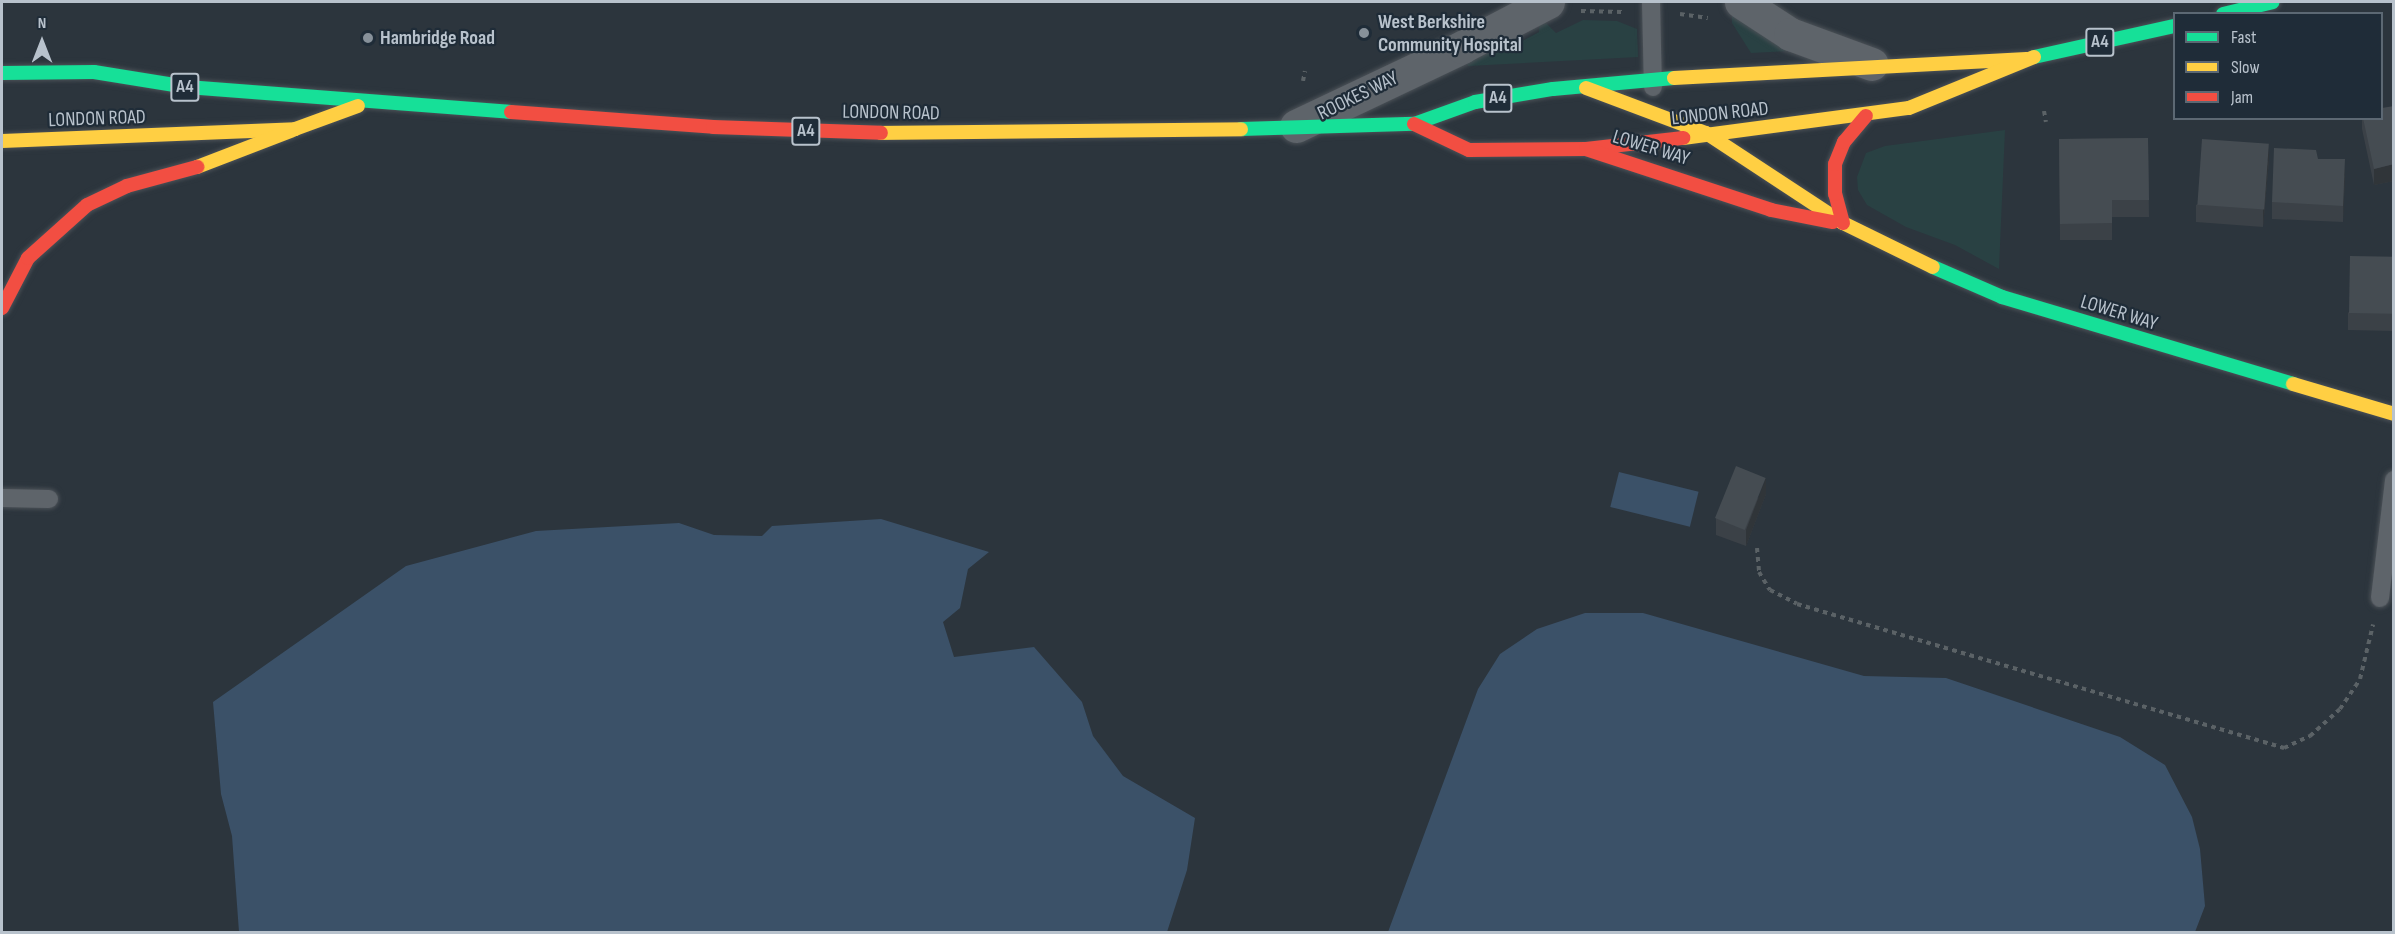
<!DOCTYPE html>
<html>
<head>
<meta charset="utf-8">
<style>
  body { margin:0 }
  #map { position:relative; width:2395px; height:934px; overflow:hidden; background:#2c353d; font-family:"Sofia Sans Condensed",sans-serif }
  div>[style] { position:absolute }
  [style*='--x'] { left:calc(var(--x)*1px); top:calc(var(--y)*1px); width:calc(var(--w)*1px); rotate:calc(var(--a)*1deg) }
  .green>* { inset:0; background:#294143 }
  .water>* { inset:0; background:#3b5168; transform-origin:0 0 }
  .path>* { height:4px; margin-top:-2px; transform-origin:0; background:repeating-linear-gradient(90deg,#5b6266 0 4.5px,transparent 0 9px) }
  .roads { filter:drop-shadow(0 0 2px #4b5157) drop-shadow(0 0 2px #4b5157) }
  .lane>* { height:18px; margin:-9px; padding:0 9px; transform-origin:9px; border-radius:9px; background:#5e646a }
  .street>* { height:33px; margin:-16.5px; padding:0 16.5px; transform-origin:16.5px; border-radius:16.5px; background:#5e646a }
  .fast>* { height:14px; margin:-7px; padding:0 7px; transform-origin:7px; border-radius:7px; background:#16e098 }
  .slow>* { height:14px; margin:-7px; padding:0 7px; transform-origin:7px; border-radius:7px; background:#ffcf43 }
  .jam>* { height:14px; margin:-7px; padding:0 7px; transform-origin:7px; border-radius:7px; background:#f24e42 }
  .wall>* { inset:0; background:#3b4147 }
  .shaded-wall>* { inset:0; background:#303539 }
  .building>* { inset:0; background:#454c52; transform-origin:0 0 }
  .dots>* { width:16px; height:16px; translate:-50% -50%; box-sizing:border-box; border:3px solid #1f2c38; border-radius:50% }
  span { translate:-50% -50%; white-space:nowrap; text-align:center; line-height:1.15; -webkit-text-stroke:4.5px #1f2c38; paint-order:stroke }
  .shield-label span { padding:2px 4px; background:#1f2c38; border:2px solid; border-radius:4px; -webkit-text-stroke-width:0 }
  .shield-label { font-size:18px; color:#b8c2cc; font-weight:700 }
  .poi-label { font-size:20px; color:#b8c2cc; font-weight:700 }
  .left { translate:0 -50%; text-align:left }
  .street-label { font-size:20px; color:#b8c2cc }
  .frame { position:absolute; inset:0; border:3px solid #b8c2cc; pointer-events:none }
  .legend { position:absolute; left:2173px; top:12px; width:210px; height:108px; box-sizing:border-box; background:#1f2c38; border:2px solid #5c6873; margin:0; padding:8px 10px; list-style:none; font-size:18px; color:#b8c2cc }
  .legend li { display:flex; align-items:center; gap:12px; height:30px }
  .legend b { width:30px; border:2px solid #5c6873 }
  .north { position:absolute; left:12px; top:12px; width:60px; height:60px; -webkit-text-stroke:4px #1f2c38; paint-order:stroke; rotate:0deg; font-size:16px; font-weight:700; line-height:24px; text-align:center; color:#b8c2cc }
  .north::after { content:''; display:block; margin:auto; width:21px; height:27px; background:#b8c2cc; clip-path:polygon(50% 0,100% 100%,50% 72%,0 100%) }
</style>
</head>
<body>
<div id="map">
  <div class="green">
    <i style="clip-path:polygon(1732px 14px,1790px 51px,1751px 53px,1732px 23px)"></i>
    <i style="clip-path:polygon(1540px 17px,1556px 33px,1583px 20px,1617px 21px,1637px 29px,1638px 57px,1468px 66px,1464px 58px,1496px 42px,1507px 49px,1539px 32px)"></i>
    <i style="clip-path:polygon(2005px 130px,1999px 269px,1955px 245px,1906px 227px,1867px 205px,1858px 190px,1857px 177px,1866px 153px,1885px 146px)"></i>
  </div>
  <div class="water">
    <i style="left:1619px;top:472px;width:82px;height:36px;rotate:14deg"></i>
    <i style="clip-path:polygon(881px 519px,989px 552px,968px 569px,960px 608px,943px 622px,954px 657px,1034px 647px,1082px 702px,1093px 736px,1123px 776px,1195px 818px,1187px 870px,1167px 932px,239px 932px,232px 836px,221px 794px,213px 702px,406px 566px,536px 531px,679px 523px,714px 535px,762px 536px,772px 526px)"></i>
    <i style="clip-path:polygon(1585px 613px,1643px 613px,1864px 676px,1946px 678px,2120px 737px,2165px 765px,2192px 817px,2200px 849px,2205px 906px,2195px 932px,1388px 932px,1478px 689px,1500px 654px,1537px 629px)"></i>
  </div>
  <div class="path">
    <i style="--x:1581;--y:11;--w:41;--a:1.4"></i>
    <i style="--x:1680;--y:14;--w:28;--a:8"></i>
    <i style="--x:1303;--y:81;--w:10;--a:-79"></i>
    <i style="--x:2044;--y:111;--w:11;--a:80"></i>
    <i style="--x:1757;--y:548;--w:24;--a:85"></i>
    <i style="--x:1759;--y:572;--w:21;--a:59"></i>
    <i style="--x:1770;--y:590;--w:30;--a:27"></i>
    <i style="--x:1797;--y:604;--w:508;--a:16.47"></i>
    <i style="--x:2284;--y:748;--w:29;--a:-25"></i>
    <i style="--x:2310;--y:736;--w:40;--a:-42"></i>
    <i style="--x:2340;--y:709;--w:36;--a:-56"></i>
    <i style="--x:2360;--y:679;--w:56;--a:-76.5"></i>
  </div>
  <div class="roads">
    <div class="lane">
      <i style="--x:1651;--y:2;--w:85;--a:88.7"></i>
      <i style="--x:2;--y:498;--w:47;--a:1.2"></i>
      <i style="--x:2380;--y:598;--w:119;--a:-83.2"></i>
    </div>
    <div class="street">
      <i style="--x:1741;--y:2;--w:59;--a:33.1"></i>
      <i style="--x:1790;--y:34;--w:87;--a:20.1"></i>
      <i style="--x:1296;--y:126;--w:184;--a:-25.4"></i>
      <i style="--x:1462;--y:47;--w:97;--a:-27.6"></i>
    </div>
    <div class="fast">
      <i style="--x:2223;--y:14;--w:51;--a:-13.5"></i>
      <i style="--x:2034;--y:57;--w:143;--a:-12.5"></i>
      <i style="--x:2;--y:73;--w:92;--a:-0.6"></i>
      <i style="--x:94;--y:72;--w:94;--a:9.2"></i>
      <i style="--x:187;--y:87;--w:325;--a:4.4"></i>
      <i style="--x:1241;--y:129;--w:173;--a:-1.7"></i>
      <i style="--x:1414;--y:124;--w:65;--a:-19.8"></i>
      <i style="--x:1475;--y:102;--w:79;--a:-9.5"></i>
      <i style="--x:1553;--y:89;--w:121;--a:-5.2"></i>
      <i style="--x:1933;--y:267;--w:75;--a:23.5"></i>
      <i style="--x:2002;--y:297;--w:304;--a:16.6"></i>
    </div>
    <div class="slow">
      <i style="--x:1674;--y:78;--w:353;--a:-3.1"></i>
      <i style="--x:1586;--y:88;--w:128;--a:20.6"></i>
      <i style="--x:1706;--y:133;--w:164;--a:33.3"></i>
      <i style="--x:1843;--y:223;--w:100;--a:26.1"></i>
      <i style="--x:881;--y:133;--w:360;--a:-0.6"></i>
      <i style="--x:1683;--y:138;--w:228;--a:-7.6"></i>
      <i style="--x:1909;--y:108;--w:135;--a:-22.2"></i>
      <i style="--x:2;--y:141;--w:293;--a:-2.3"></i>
      <i style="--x:295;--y:129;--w:67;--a:-20.1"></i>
      <i style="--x:197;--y:167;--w:101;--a:-21"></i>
      <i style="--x:2293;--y:384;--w:105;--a:16.5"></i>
    </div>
    <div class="jam">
      <i style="--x:511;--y:112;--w:203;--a:4.2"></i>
      <i style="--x:713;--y:127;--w:168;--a:2"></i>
      <i style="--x:1414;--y:124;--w:61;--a:25.3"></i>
      <i style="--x:1469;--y:150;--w:117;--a:-0.5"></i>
      <i style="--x:1586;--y:149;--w:98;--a:-6.5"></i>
      <i style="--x:1586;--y:149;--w:195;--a:18.2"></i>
      <i style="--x:1771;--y:210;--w:63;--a:11"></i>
      <i style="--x:1843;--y:223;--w:30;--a:-105"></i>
      <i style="--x:1835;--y:194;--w:30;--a:-90"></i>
      <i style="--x:1835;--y:164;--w:24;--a:-68"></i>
      <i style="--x:1844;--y:142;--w:34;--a:-50"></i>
      <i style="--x:2;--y:308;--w:56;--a:-62.5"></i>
      <i style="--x:28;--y:258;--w:79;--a:-41.9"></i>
      <i style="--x:87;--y:205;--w:44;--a:-25.4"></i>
      <i style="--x:127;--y:186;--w:73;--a:-15.2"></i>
    </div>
  </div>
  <div class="wall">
    <i style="clip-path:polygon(2394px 106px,2394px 181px,2374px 185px,2362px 129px,2362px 118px,2382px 118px)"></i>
    <i style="clip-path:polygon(2148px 138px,2149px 217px,2112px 217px,2112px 240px,2060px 240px,2059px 139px)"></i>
    <i style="clip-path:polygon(2318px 159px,2345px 176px,2343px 222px,2272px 219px,2272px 202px)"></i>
    <i style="clip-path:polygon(2269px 160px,2263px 227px,2196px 222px,2196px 205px)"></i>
    <i style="clip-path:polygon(2394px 257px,2394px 331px,2348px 330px,2348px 313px)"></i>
    <i style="clip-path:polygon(1766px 494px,1746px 546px,1716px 535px,1716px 518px)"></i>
  </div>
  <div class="shaded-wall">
    <i style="clip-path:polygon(2269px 144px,2269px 160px,2263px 227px,2263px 210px)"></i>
    <i style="clip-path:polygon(2345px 159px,2345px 176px,2343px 222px,2343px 206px)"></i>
    <i style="clip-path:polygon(2394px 164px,2394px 181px,2374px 185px,2374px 169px)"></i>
    <i style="clip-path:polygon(1766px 478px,1766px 494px,1746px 546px,1746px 530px)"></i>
  </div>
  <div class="building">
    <i style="clip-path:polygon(2394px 106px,2394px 164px,2374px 169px,2363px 118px,2382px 118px,2382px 108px)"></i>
    <i style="clip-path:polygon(2148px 138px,2149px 200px,2112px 200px,2112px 223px,2060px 224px,2059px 139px)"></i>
    <i style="left:2202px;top:139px;width:67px;height:66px;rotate:4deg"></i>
    <i style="clip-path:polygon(2274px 148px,2316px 150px,2318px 159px,2345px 159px,2343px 206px,2272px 202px)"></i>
    <i style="left:2350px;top:256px;width:44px;height:57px;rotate:1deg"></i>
    <i style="left:1736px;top:466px;width:32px;height:56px;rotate:22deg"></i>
  </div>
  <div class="dots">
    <i style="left:1364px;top:33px;background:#87919a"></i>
    <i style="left:368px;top:38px;background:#87919a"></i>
  </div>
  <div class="shield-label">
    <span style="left:2100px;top:42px">A4</span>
    <span style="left:185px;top:87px">A4</span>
    <span style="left:1498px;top:98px">A4</span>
    <span style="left:806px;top:131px">A4</span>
  </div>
  <div class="poi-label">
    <span class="left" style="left:1378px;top:34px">West Berkshire<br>Community Hospital</span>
    <span class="left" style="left:380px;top:38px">Hambridge Road</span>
  </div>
  <div class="street-label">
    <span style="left:1358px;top:96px;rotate:-26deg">ROOKES WAY</span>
    <span style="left:891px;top:113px;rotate:1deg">LONDON ROAD</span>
    <span style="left:1720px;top:114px;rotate:-6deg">LONDON ROAD</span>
    <span style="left:97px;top:119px;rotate:-2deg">LONDON ROAD</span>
    <span style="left:1651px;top:148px;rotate:17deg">LOWER WAY</span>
    <span style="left:2119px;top:313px;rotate:17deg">LOWER WAY</span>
  </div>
  <div class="frame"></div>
  <ul class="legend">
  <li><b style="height:8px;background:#16e098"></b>Fast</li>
  <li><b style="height:8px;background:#ffcf43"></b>Slow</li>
  <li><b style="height:8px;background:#f24e42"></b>Jam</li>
  </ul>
  <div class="north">N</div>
</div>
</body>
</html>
